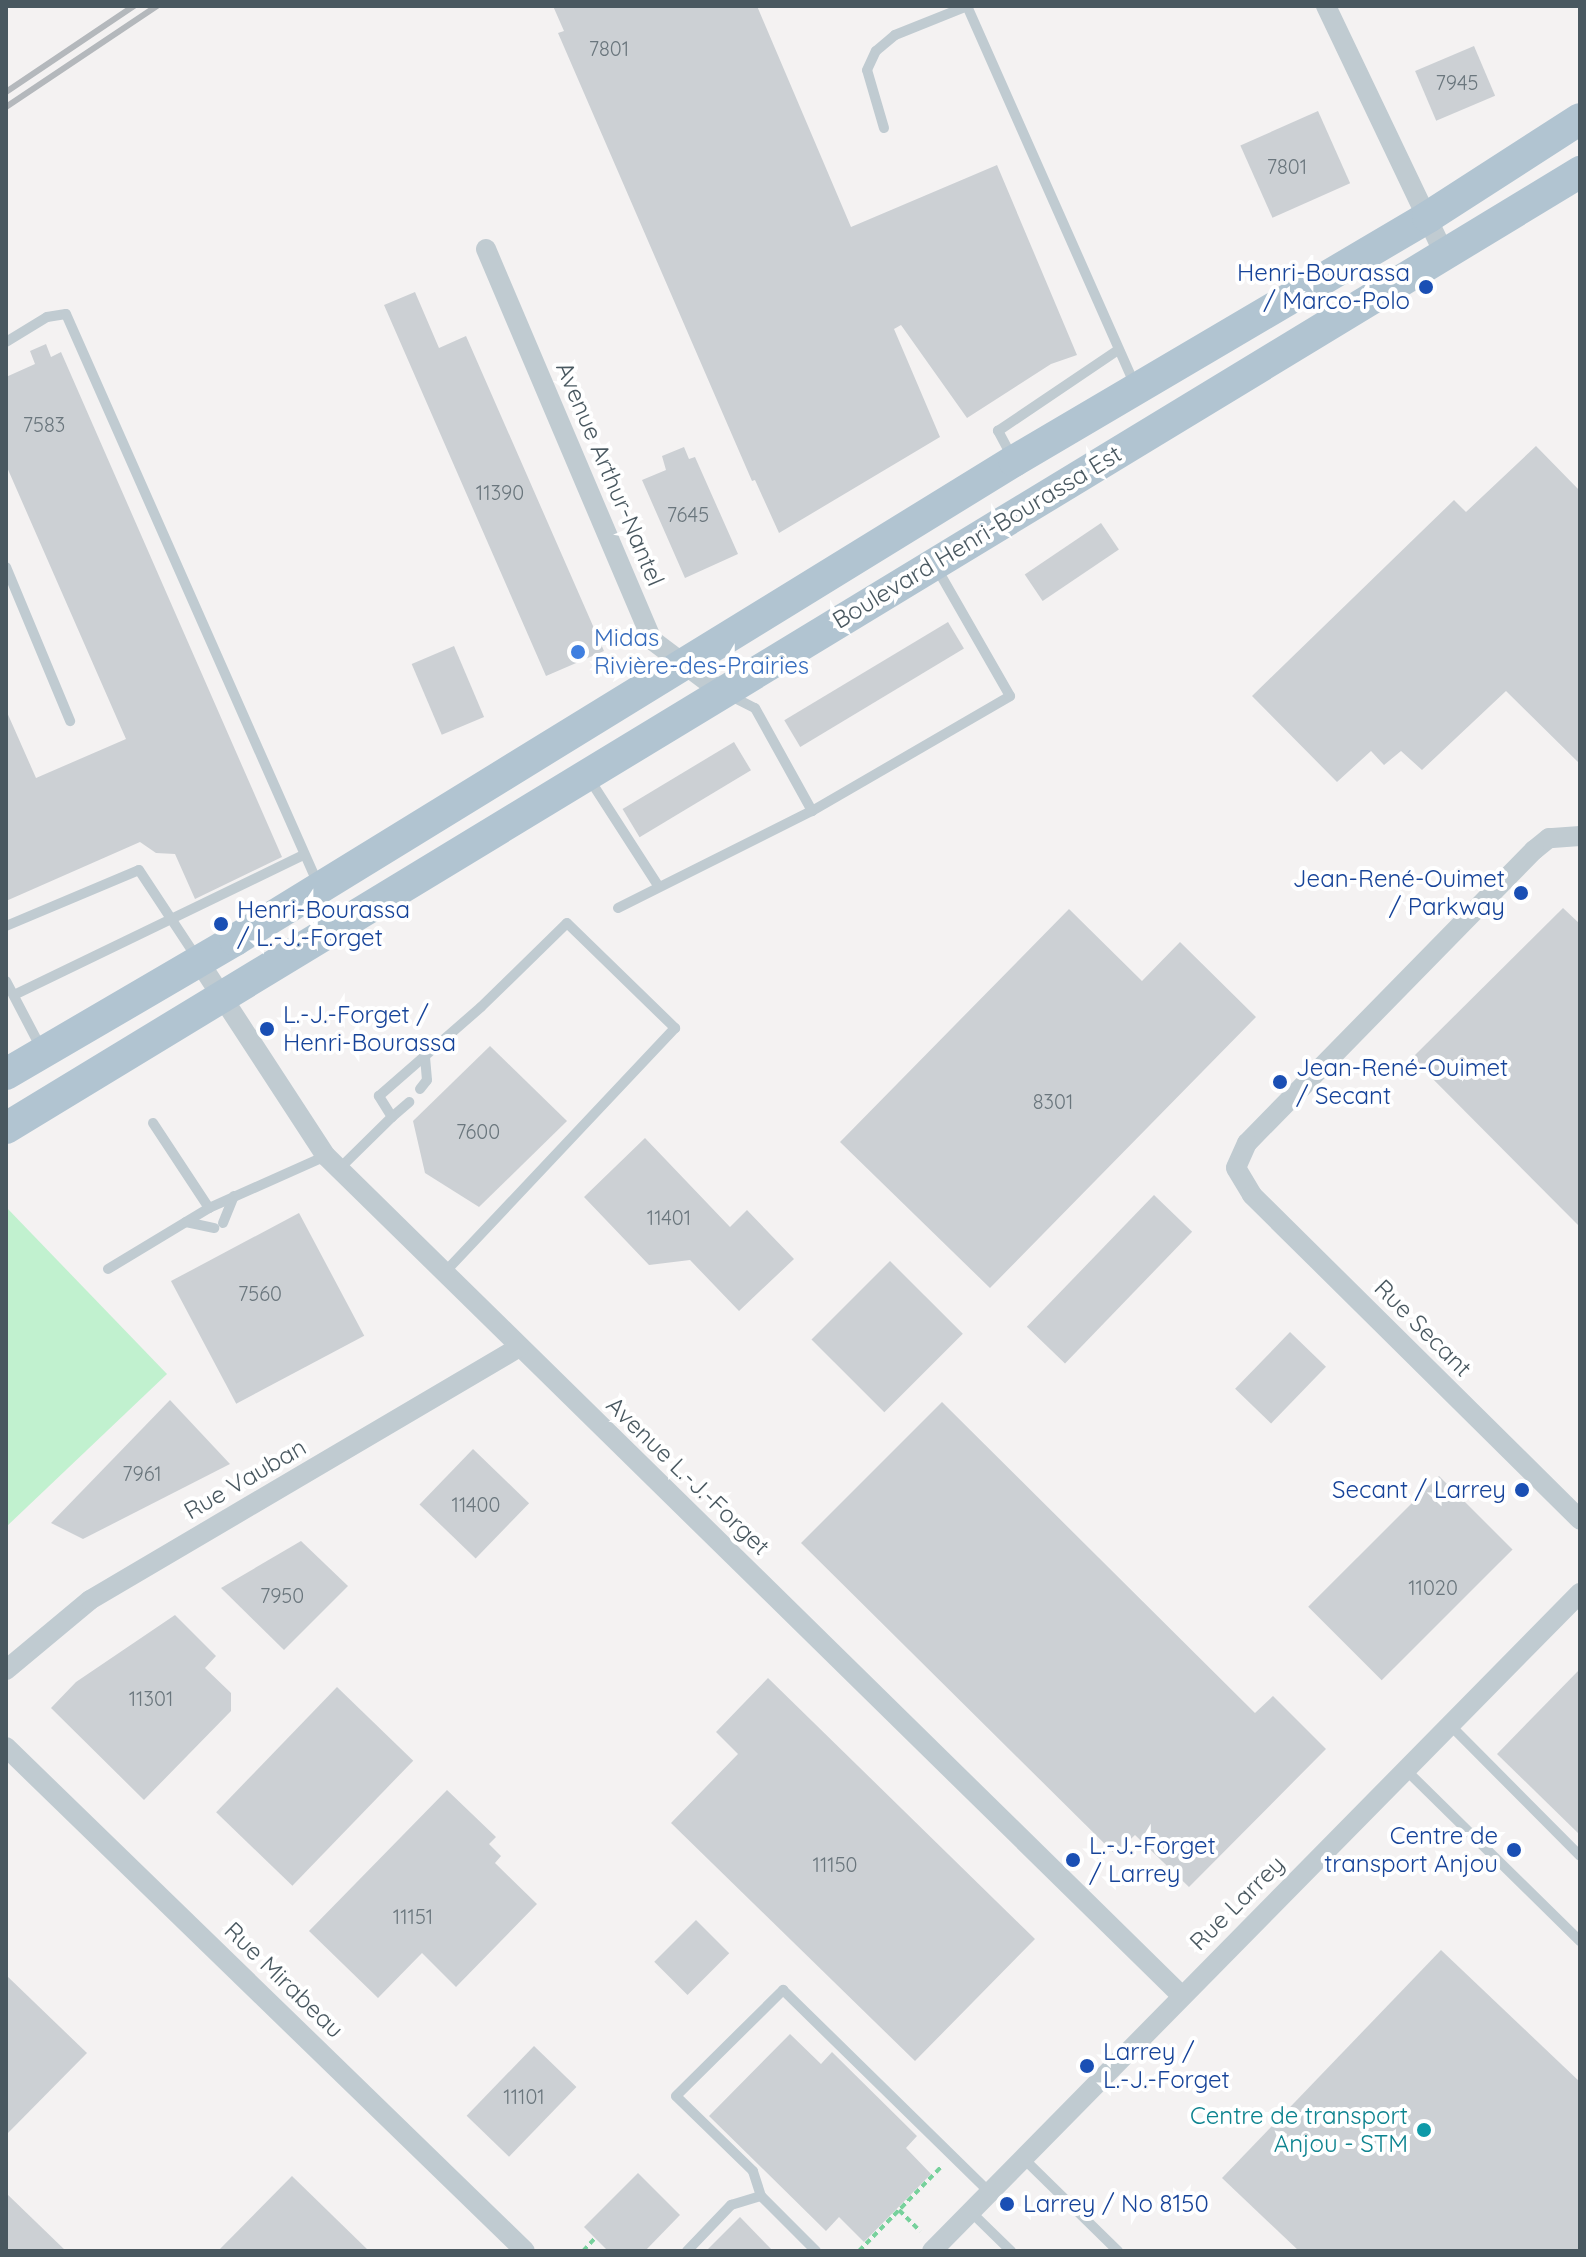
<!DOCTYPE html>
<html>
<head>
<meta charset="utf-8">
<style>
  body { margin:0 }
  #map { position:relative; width:1586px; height:2257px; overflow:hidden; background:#f4f2f2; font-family:Quicksand,sans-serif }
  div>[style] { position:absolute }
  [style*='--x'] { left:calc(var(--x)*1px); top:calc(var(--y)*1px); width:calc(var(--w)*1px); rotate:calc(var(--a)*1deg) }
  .green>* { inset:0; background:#c1f1cf }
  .building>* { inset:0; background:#ccd0d4; transform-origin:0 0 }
  .path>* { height:4px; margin-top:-2px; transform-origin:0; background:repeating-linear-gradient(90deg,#77d19c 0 6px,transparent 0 10px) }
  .service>* { height:10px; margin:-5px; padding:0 5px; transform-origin:5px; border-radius:5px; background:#c0cbd1 }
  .minor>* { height:20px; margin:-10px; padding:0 10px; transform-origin:10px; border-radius:10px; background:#c0cbd1 }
  .primary>* { height:32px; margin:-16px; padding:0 16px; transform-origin:16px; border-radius:16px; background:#b1c4d1 }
  .rail>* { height:6px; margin:-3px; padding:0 3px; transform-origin:3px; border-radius:3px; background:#b4b8bc }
  .dots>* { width:22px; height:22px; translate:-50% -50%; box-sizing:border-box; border:4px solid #fff; border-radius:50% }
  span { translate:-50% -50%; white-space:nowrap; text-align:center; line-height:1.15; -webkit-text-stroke:8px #fff; paint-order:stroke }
  .number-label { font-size:20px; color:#6a767d }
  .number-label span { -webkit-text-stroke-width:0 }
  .transit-label { font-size:24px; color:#164399 }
  .right { translate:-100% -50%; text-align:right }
  .left { translate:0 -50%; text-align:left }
  .street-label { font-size:24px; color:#495860 }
  .shop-label { font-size:24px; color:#366cbe }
  .culture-label { font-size:24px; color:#0d838f }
  .frame { position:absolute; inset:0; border:8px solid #495860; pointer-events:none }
</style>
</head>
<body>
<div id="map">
  <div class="green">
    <i style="clip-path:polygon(6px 1207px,167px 1374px,6px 1527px)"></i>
  </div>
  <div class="building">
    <i style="clip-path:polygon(553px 6px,757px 6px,851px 227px,997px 165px,1077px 355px,1051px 364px,967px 418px,901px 325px,894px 329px,940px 437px,779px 533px,755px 480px,752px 481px,558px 33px,564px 31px)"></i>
    <i style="left:1474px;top:46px;width:54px;height:64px;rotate:67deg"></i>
    <i style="left:1318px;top:111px;width:79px;height:85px;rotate:66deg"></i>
    <i style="clip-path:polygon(415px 292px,439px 348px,466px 336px,604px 651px,546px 676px,384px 305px)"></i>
    <i style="clip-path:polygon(46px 344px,51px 357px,61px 352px,282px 857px,195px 899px,175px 854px,156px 853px,140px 842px,6px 901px,6px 710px,36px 778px,126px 739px,6px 465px,6px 377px,35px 364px,30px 351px)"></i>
    <i style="clip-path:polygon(1536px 446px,1580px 491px,1580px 764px,1506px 691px,1422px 770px,1401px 751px,1384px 765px,1371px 751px,1337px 782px,1252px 696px,1454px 500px,1466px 512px)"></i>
    <i style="clip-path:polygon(684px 447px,689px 459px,695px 457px,738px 554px,685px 578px,642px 480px,666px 470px,662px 456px)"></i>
    <i style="left:1101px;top:523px;width:32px;height:92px;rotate:56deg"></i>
    <i style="left:948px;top:622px;width:31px;height:191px;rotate:59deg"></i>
    <i style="left:454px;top:646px;width:77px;height:46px;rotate:67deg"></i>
    <i style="left:734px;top:742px;width:33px;height:130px;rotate:59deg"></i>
    <i style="clip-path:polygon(1563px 908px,1580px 924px,1580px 1227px,1412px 1058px)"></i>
    <i style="clip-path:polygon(1069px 909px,1142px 981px,1180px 942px,1256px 1017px,990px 1288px,840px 1142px)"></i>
    <i style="clip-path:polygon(490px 1046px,567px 1121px,479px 1207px,425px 1173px,413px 1121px)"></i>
    <i style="clip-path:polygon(645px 1138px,730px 1227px,747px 1210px,794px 1259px,739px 1311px,690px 1260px,649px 1265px,584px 1197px)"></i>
    <i style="left:1154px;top:1195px;width:53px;height:183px;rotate:44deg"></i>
    <i style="left:299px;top:1213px;width:139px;height:145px;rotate:62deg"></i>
    <i style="left:890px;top:1261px;width:103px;height:111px;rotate:45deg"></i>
    <i style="left:1290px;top:1332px;width:50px;height:79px;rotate:44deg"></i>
    <i style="clip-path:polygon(170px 1400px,230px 1464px,83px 1539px,51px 1523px)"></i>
    <i style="clip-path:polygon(942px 1402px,1255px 1713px,1273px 1696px,1326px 1749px,1189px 1887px,1135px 1835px,1115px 1854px,801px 1543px)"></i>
    <i style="left:473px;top:1449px;width:78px;height:77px;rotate:44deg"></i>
    <i style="left:1439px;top:1476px;width:104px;height:185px;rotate:45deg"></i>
    <i style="clip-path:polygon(301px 1541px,348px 1586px,284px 1650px,221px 1588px)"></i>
    <i style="clip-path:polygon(175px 1615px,216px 1656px,205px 1668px,231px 1693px,231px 1711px,144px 1800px,51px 1708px,76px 1682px)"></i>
    <i style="clip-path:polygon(1580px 1669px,1580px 1835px,1497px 1754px)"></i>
    <i style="clip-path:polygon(768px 1678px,1035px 1939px,915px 2061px,671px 1823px,738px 1754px,716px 1732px)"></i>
    <i style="left:337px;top:1687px;width:106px;height:174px;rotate:44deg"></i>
    <i style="clip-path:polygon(447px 1790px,496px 1837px,489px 1844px,501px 1856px,495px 1863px,537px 1904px,456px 1987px,422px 1953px,378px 1998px,309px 1931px)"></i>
    <i style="left:696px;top:1920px;width:47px;height:59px;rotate:45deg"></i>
    <i style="clip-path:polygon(1441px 1950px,1580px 2082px,1580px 2251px,1299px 2251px,1222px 2178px)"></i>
    <i style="clip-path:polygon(6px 1975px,87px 2053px,6px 2135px)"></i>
    <i style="clip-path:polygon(790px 2034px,821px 2064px,832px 2052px,917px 2136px,906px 2148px,931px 2174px,864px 2242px,839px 2217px,826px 2231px,709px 2116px)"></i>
    <i style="left:534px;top:2046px;width:59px;height:97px;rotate:44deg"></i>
    <i style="clip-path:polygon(638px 2173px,680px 2215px,645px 2251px,608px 2251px,584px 2227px)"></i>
    <i style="clip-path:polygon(292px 2176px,369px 2251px,218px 2251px)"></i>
    <i style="clip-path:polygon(6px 2193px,66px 2251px,6px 2251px)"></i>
    <i style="clip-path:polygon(740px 2217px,773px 2251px,706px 2251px)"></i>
  </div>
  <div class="path">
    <i style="--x:899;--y:2210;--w:30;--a:45"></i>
    <i style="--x:583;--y:2251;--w:18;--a:-47"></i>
    <i style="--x:859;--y:2251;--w:119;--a:-45.7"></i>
  </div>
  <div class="service">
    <i style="--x:967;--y:6;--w:415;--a:66.1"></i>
    <i style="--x:884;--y:128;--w:60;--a:-106.3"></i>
    <i style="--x:867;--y:70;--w:21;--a:-65"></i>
    <i style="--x:876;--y:51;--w:25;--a:-40"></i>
    <i style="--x:895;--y:35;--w:75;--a:-21.8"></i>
    <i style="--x:6;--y:342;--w:48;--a:-31.4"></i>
    <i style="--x:47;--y:317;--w:19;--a:-9"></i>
    <i style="--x:66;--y:314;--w:623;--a:66.15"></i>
    <i style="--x:1012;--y:457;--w:30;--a:-118"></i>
    <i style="--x:998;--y:431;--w:145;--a:-34"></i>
    <i style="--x:6;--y:567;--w:167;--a:67.4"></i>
    <i style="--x:729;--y:695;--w:29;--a:27"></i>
    <i style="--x:755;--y:708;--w:118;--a:61"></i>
    <i style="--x:812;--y:811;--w:229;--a:-30.1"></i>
    <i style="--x:1010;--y:696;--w:149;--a:-119.8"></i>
    <i style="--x:590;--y:780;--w:127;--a:57.2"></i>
    <i style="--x:618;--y:908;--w:217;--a:-26.6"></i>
    <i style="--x:6;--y:926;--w:144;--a:-22.8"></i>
    <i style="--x:139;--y:870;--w:105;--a:56.6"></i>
    <i style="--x:6;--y:981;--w:78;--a:62.4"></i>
    <i style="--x:14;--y:995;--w:322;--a:-25.8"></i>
    <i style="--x:420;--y:1089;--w:11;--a:-52"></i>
    <i style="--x:427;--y:1080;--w:24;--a:-95"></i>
    <i style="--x:392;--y:1117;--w:23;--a:-41"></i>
    <i style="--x:153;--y:1123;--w:102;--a:56.6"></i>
    <i style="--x:339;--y:1169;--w:74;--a:-44.5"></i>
    <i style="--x:392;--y:1117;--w:25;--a:-122"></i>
    <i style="--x:379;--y:1096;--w:135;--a:-41.1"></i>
    <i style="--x:481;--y:1007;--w:120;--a:-44.3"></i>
    <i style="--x:567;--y:923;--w:151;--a:44.2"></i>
    <i style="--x:675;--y:1028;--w:335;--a:133.3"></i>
    <i style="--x:186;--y:1222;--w:29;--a:12"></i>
    <i style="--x:223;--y:1223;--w:29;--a:-68"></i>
    <i style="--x:108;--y:1269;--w:118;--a:-31.1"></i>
    <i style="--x:209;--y:1208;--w:128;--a:-24"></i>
    <i style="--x:1451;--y:1726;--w:183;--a:45.2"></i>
    <i style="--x:1407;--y:1771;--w:243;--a:44.5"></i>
    <i style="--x:1023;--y:2158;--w:133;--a:44.4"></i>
    <i style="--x:971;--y:2212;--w:56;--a:44.3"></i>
    <i style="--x:687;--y:2251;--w:64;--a:-46.3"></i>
    <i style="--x:731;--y:2205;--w:31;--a:-17"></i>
    <i style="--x:816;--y:2251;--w:78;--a:-135"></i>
    <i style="--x:761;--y:2196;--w:26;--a:-108"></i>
    <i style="--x:753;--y:2171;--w:107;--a:-135.8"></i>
    <i style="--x:676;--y:2096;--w:151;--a:-44.7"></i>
    <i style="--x:783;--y:1990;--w:289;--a:44.4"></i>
  </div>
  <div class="minor">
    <i style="--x:1326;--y:6;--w:274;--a:64.5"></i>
    <i style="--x:486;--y:249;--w:425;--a:67"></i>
    <i style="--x:652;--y:640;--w:85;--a:36.9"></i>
    <i style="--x:1580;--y:836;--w:31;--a:176"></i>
    <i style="--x:1549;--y:838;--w:19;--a:141"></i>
    <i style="--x:1534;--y:850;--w:410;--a:134.4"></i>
    <i style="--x:1247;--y:1143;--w:27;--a:114"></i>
    <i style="--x:1236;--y:1168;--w:31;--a:59"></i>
    <i style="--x:1252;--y:1195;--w:462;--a:44.7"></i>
    <i style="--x:198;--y:960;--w:234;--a:56.9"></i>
    <i style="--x:326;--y:1156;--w:1199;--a:44.46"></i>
    <i style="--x:6;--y:1670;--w:109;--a:-39.8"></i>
    <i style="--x:90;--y:1600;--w:498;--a:-30.5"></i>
    <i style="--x:6;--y:1747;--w:723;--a:44.16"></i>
    <i style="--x:932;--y:2251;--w:924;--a:-45.44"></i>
  </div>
  <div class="primary">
    <i style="--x:6;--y:1074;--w:265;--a:-30.3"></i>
    <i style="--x:235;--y:940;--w:914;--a:-31.59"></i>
    <i style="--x:1014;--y:461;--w:481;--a:-30.5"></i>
    <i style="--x:1428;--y:217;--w:181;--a:-32.8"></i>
    <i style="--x:6;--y:1128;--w:1842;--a:-31.27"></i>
  </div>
  <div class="rail">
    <i style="--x:6;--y:92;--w:154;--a:-33.9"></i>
    <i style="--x:6;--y:107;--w:182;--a:-33.8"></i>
  </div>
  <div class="dots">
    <i style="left:1426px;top:287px;background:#1a4fb4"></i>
    <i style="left:578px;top:652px;background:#3f7fe0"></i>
    <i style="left:1521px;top:893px;background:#1a4fb4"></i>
    <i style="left:221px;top:924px;background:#1a4fb4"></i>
    <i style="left:267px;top:1029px;background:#1a4fb4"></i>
    <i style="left:1280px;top:1082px;background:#1a4fb4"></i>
    <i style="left:1522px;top:1490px;background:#1a4fb4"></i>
    <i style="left:1514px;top:1850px;background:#1a4fb4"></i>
    <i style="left:1073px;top:1860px;background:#1a4fb4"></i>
    <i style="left:1087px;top:2066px;background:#1a4fb4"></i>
    <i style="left:1424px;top:2130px;background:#0f9aa8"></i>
    <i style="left:1007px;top:2204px;background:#1a4fb4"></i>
  </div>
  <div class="number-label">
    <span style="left:609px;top:48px">7801</span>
    <span style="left:1457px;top:82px">7945</span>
    <span style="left:1287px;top:166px">7801</span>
    <span style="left:44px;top:424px">7583</span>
    <span style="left:500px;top:492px">11390</span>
    <span style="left:688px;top:514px">7645</span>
    <span style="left:1053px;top:1101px">8301</span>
    <span style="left:478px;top:1131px">7600</span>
    <span style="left:669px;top:1217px">11401</span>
    <span style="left:260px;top:1293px">7560</span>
    <span style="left:142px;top:1473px">7961</span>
    <span style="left:476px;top:1504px">11400</span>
    <span style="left:1433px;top:1587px">11020</span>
    <span style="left:282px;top:1595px">7950</span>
    <span style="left:151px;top:1698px">11301</span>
    <span style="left:835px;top:1864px">11150</span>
    <span style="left:413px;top:1916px">11151</span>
    <span style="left:524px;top:2096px">11101</span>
  </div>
  <div class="transit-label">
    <span class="right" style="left:1410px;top:287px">Henri-Bourassa<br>/ Marco-Polo</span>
    <span class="right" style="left:1505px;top:893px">Jean-René-Ouimet<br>/ Parkway</span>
    <span class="left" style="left:237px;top:924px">Henri-Bourassa<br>/ L.-J.-Forget</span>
    <span class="left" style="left:283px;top:1029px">L.-J.-Forget /<br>Henri-Bourassa</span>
    <span class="left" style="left:1296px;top:1082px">Jean-René-Ouimet<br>/ Secant</span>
    <span class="right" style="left:1506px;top:1490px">Secant / Larrey</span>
    <span class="right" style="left:1498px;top:1850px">Centre de<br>transport Anjou</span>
    <span class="left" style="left:1089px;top:1860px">L.-J.-Forget<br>/ Larrey</span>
    <span class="left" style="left:1103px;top:2066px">Larrey /<br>L.-J.-Forget</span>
    <span class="left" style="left:1023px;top:2204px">Larrey / No 8150</span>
  </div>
  <div class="street-label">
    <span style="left:610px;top:474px;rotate:67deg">Avenue Arthur-Nantel</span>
    <span style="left:977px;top:537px;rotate:-31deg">Boulevard Henri-Bourassa Est</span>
    <span style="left:1423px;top:1328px;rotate:45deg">Rue Secant</span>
    <span style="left:688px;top:1476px;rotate:44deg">Avenue L.-J.-Forget</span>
    <span style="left:245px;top:1479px;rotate:-30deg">Rue Vauban</span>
    <span style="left:1237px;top:1903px;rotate:-45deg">Rue Larrey</span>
    <span style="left:284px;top:1980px;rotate:44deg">Rue Mirabeau</span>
  </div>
  <div class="shop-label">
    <span class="left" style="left:594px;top:652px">Midas<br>Rivière-des-Prairies</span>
  </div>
  <div class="culture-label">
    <span class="right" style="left:1408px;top:2130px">Centre de transport<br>Anjou - STM</span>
  </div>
  <div class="frame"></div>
</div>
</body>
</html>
